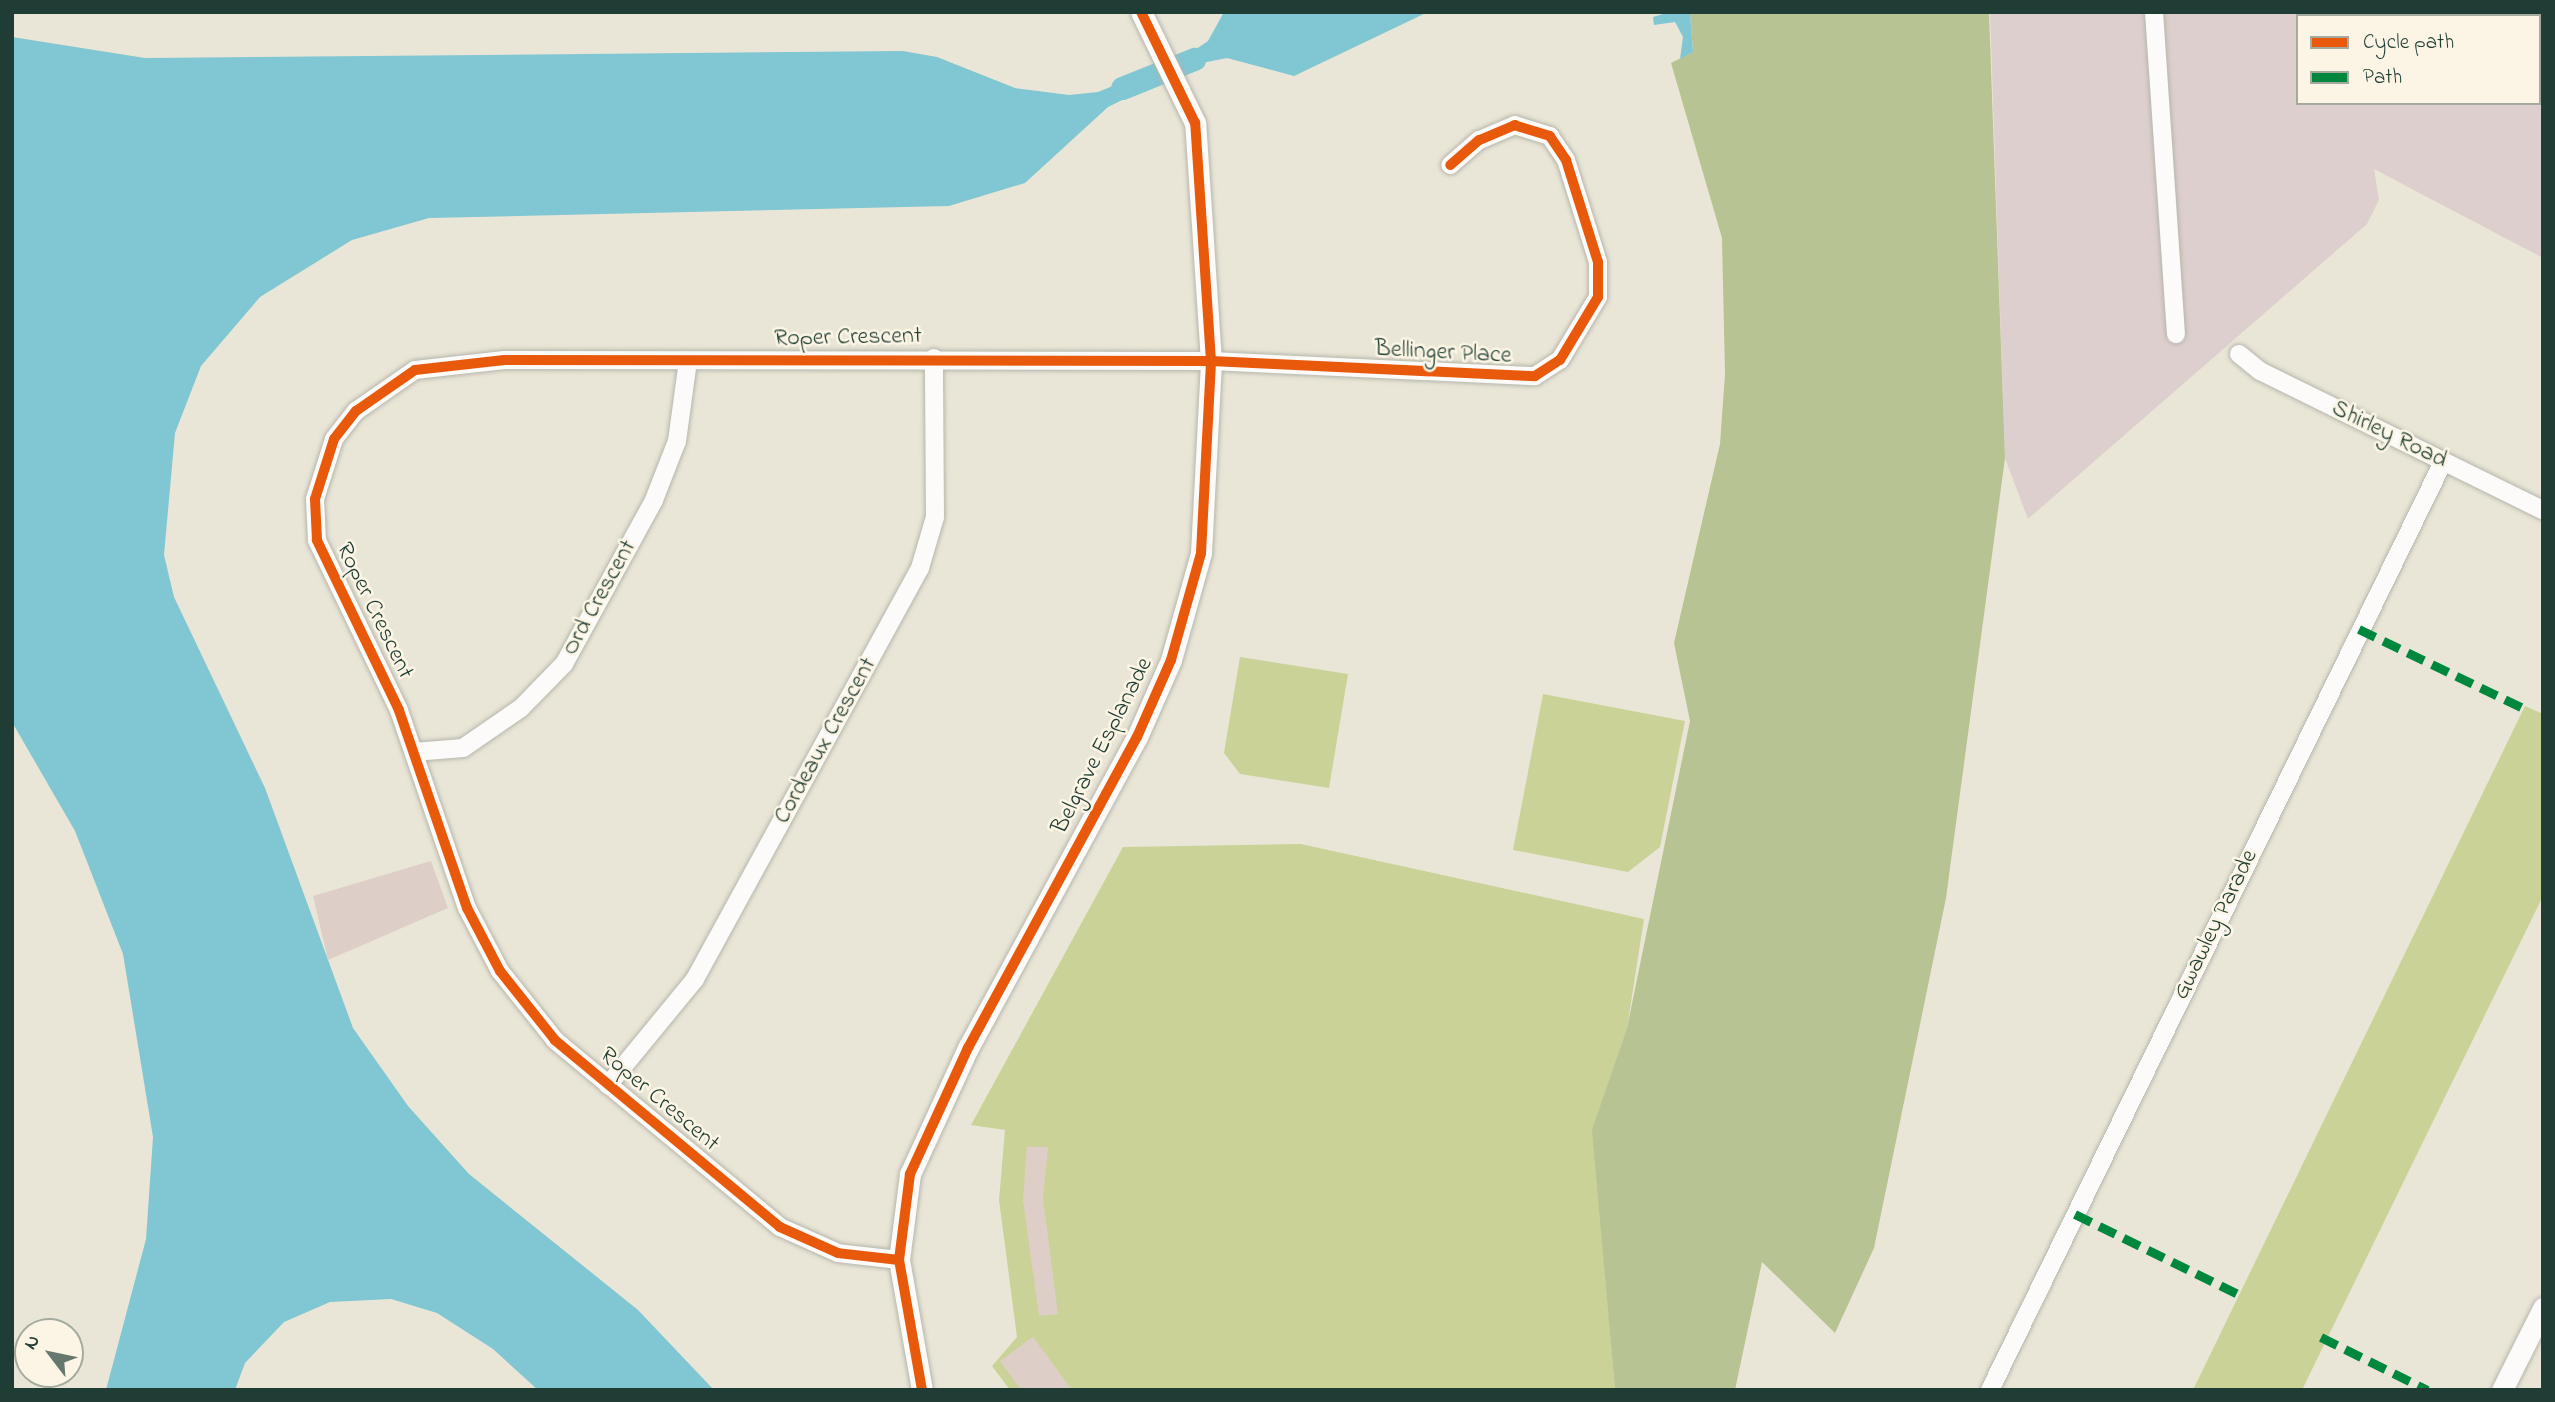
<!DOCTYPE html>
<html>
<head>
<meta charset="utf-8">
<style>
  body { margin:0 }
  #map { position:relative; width:2555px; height:1402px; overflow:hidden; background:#eae6d7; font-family:"Indie Flower",sans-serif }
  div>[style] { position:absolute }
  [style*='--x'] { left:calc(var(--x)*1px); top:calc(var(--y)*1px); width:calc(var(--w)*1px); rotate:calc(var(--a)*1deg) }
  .industrial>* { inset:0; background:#ddcfcd }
  .green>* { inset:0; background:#cbd298 }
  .forest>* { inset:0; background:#b7c392 }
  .water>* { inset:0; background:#80c6d3 }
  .stream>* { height:6px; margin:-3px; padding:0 3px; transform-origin:3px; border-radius:3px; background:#80c6d3 }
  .canal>* { height:23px; margin:-11.5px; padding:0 11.5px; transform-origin:11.5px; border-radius:11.5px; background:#80c6d3 }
  .building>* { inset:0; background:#ddcfc7 }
  .roads { filter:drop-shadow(0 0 2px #b5b6ac) drop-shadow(0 0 2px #b5b6ac) }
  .minor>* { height:18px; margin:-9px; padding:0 9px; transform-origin:9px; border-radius:9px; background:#fcfbf9 }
  .tertiary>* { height:21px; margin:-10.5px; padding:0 10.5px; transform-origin:10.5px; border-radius:10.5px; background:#fcfbf9 }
  .quiet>* { height:9px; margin-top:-4.5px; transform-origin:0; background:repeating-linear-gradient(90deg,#00873e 0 18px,transparent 0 27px) }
  .cycleway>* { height:10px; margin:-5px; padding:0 5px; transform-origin:5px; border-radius:5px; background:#e8590c }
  span { translate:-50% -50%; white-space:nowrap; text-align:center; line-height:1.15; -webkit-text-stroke:5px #fcf5e5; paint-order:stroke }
  .street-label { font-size:24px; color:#1f3d34 }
  .frame { position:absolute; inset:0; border:14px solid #1f3d34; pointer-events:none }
  .legend { position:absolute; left:2296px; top:14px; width:245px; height:91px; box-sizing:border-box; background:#fcf5e5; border:2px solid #a4ab9e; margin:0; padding:9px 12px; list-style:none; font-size:21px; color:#1f3d34 }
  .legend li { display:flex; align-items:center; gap:14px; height:35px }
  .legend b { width:35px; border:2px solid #a4ab9e }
  .north { position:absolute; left:14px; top:1318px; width:70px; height:70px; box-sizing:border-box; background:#fcf5e5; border:2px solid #a4ab9e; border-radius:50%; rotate:302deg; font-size:19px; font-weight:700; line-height:28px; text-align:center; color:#1f3d34 }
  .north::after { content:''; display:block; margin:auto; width:24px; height:32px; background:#66786d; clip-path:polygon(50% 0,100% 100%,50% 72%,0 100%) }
</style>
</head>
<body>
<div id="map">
  <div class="industrial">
    <i style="clip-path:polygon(evenodd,1990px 12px,2543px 12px,2543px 258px,2374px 169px,2379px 200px,2367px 224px,2028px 519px,2005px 458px,1990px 12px,2298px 16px,2539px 16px,2539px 103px,2298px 103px,2298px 16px)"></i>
  </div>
  <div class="green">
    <i style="clip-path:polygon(1240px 657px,1348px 674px,1329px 788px,1240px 774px,1224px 753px)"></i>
    <i style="clip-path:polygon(1543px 694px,1685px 721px,1660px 847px,1628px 872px,1513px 850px)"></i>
    <i style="clip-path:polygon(2525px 706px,2543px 714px,2543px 896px,2302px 1390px,2193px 1390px)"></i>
    <i style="clip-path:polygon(1301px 844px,1644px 919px,1627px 1028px,1593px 1130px,1615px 1390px,1010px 1390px,992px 1366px,1017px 1337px,999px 1200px,1005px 1130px,971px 1125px,1123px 847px)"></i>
  </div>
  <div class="forest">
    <i style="clip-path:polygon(1690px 12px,1989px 12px,2005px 458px,1946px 898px,1874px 1248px,1835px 1333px,1762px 1262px,1735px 1390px,1615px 1390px,1592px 1130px,1627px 1028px,1690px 721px,1674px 643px,1720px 444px,1725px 374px,1722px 238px,1671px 63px,1693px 52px)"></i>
  </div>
  <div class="water">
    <i style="clip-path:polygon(1224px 12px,1428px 12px,1294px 76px,1227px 58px,1197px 64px,1190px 53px,1208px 41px)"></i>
    <i style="clip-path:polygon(1670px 12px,1690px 12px,1693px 52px,1680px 59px,1683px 37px,1675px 22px,1654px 25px,1653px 17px)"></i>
    <i style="clip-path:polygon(12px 37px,145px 58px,903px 51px,937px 57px,1015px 88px,1069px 95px,1098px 92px,1147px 72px,1153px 85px,1108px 107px,1025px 183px,949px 206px,429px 218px,352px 240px,260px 297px,201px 366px,175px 433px,164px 555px,174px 597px,265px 788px,353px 1028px,408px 1106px,469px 1174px,638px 1310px,714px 1390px,538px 1390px,493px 1349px,437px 1313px,391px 1299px,330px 1302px,284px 1322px,245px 1363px,235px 1390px,106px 1390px,146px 1239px,153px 1137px,123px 954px,75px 831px,12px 722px)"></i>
  </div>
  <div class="stream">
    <i style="--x:2486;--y:12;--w:25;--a:9"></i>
    <i style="--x:2539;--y:20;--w:4;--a:0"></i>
  </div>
  <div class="canal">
    <i style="--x:1122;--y:88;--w:78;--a:-21.9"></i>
  </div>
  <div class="building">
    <i style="clip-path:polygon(431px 861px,448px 908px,328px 960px,313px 896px)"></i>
    <i style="clip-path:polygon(1027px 1147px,1048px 1147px,1043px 1199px,1058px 1314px,1039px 1316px,1023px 1200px)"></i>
    <i style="clip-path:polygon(1033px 1337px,1072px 1390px,1021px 1390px,1000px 1361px)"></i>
  </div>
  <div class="roads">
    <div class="minor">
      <i style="--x:2154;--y:12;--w:323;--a:86.1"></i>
      <i style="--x:2239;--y:354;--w:27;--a:39"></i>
      <i style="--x:2260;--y:371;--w:315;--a:26.2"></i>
      <i style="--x:414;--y:752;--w:49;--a:-4.7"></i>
      <i style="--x:463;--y:748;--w:70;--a:-34.6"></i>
      <i style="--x:521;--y:708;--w:62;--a:-45.7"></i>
      <i style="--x:564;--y:664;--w:187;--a:-61.2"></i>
      <i style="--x:654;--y:500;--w:63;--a:-68.7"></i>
      <i style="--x:677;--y:441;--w:81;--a:-82.2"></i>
      <i style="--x:608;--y:1085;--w:137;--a:-50.6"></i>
      <i style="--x:695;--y:979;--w:469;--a:-61.3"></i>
      <i style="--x:920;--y:568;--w:53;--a:-73.6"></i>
      <i style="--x:935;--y:517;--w:159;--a:-90.4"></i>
      <i style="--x:899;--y:1260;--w:61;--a:-173.5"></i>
      <i style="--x:838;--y:1253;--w:64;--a:-155.9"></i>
      <i style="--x:780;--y:1227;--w:293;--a:-140.3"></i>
      <i style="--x:555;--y:1040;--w:88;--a:-128.6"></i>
      <i style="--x:500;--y:971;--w:71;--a:-117.6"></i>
      <i style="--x:467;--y:908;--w:209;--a:-109"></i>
      <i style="--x:399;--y:710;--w:189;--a:-115.8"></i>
      <i style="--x:317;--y:540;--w:41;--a:-92.8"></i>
      <i style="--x:315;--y:499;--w:63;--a:-72.4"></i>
      <i style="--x:334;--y:439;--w:36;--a:-52"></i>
      <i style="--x:356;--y:411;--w:72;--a:-34.8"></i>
      <i style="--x:415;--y:370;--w:90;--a:-6.4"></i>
      <i style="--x:504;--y:360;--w:707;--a:0.08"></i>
      <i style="--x:1211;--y:361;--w:324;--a:2.7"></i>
      <i style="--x:1535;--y:376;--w:30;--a:-33"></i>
      <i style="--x:1560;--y:360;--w:74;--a:-58.9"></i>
      <i style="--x:1598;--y:297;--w:35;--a:-90"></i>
      <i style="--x:1598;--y:262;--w:107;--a:-107.4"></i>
      <i style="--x:1566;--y:160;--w:29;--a:-124"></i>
      <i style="--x:1550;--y:136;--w:37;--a:-163"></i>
      <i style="--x:1515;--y:125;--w:39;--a:157"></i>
      <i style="--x:1479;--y:140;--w:38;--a:139"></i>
      <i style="--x:1990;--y:1390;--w:1033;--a:-63.98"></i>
    </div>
    <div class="tertiary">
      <i style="--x:922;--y:1390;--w:132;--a:-100"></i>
      <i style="--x:899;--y:1260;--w:87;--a:-82.7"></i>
      <i style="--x:910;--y:1174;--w:139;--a:-65.3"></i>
      <i style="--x:968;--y:1048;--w:354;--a:-61.5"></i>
      <i style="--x:1137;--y:737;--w:84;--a:-66.2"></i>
      <i style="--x:1171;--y:660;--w:111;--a:-74.3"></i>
      <i style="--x:1201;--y:553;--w:192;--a:-87"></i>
      <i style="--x:1211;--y:361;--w:239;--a:-93.8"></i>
      <i style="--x:1195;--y:123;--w:123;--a:-115.9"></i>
      <i style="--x:2502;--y:1390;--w:92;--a:-63.4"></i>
    </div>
  </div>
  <div class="quiet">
    <i style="--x:2359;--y:629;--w:184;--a:25.7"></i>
    <i style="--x:2075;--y:1214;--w:184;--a:26.1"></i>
    <i style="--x:2321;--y:1337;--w:119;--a:26.4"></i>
  </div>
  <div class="cycleway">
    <i style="--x:899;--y:1260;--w:61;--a:-173.5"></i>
    <i style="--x:838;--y:1253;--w:64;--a:-155.9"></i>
    <i style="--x:780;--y:1227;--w:293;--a:-140.3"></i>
    <i style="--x:555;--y:1040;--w:88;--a:-128.6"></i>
    <i style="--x:500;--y:971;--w:71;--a:-117.6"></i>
    <i style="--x:467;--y:908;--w:209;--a:-109"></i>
    <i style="--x:399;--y:710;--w:189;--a:-115.8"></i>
    <i style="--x:317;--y:540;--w:41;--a:-92.8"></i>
    <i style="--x:315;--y:499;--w:63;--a:-72.4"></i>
    <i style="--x:334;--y:439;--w:36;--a:-52"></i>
    <i style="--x:356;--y:411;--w:72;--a:-34.8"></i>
    <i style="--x:415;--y:370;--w:90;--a:-6.4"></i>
    <i style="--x:504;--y:360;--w:707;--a:0.08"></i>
    <i style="--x:1211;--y:361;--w:324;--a:2.7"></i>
    <i style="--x:1535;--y:376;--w:30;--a:-33"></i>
    <i style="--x:1560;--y:360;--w:74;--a:-58.9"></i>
    <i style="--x:1598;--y:297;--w:35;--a:-90"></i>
    <i style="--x:1598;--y:262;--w:107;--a:-107.4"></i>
    <i style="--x:1566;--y:160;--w:29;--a:-124"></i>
    <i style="--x:1550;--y:136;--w:37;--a:-163"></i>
    <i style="--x:1515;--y:125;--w:39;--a:157"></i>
    <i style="--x:1479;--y:140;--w:38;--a:139"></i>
    <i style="--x:922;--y:1390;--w:132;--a:-100"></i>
    <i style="--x:899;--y:1260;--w:87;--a:-82.7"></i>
    <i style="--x:910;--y:1174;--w:139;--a:-65.3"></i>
    <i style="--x:968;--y:1048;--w:354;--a:-61.5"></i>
    <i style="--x:1137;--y:737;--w:84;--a:-66.2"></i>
    <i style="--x:1171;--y:660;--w:111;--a:-74.3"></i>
    <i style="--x:1201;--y:553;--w:192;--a:-87"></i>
    <i style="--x:1211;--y:361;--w:239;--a:-93.8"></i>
    <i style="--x:1195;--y:123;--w:123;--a:-115.9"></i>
  </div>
  <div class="street-label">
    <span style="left:848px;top:338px;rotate:-1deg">Roper Crescent</span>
    <span style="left:1443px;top:353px;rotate:3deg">Bellinger Place</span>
    <span style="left:2389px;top:435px;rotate:26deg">Shirley Road</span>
    <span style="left:600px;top:598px;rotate:-61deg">Ord Crescent</span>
    <span style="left:374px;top:611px;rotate:64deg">Roper Crescent</span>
    <span style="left:826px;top:741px;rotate:-61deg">Cordeaux Crescent</span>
    <span style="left:1103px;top:746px;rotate:-63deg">Belgrave Esplanade</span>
    <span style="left:2216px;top:925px;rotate:-64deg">Gwawley Parade</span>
    <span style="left:659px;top:1100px;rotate:40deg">Roper Crescent</span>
  </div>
  <div class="frame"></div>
  <ul class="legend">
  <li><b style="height:9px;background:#e8590c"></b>Cycle path</li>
  <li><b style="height:9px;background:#00873e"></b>Path</li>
  </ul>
  <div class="north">N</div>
</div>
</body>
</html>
